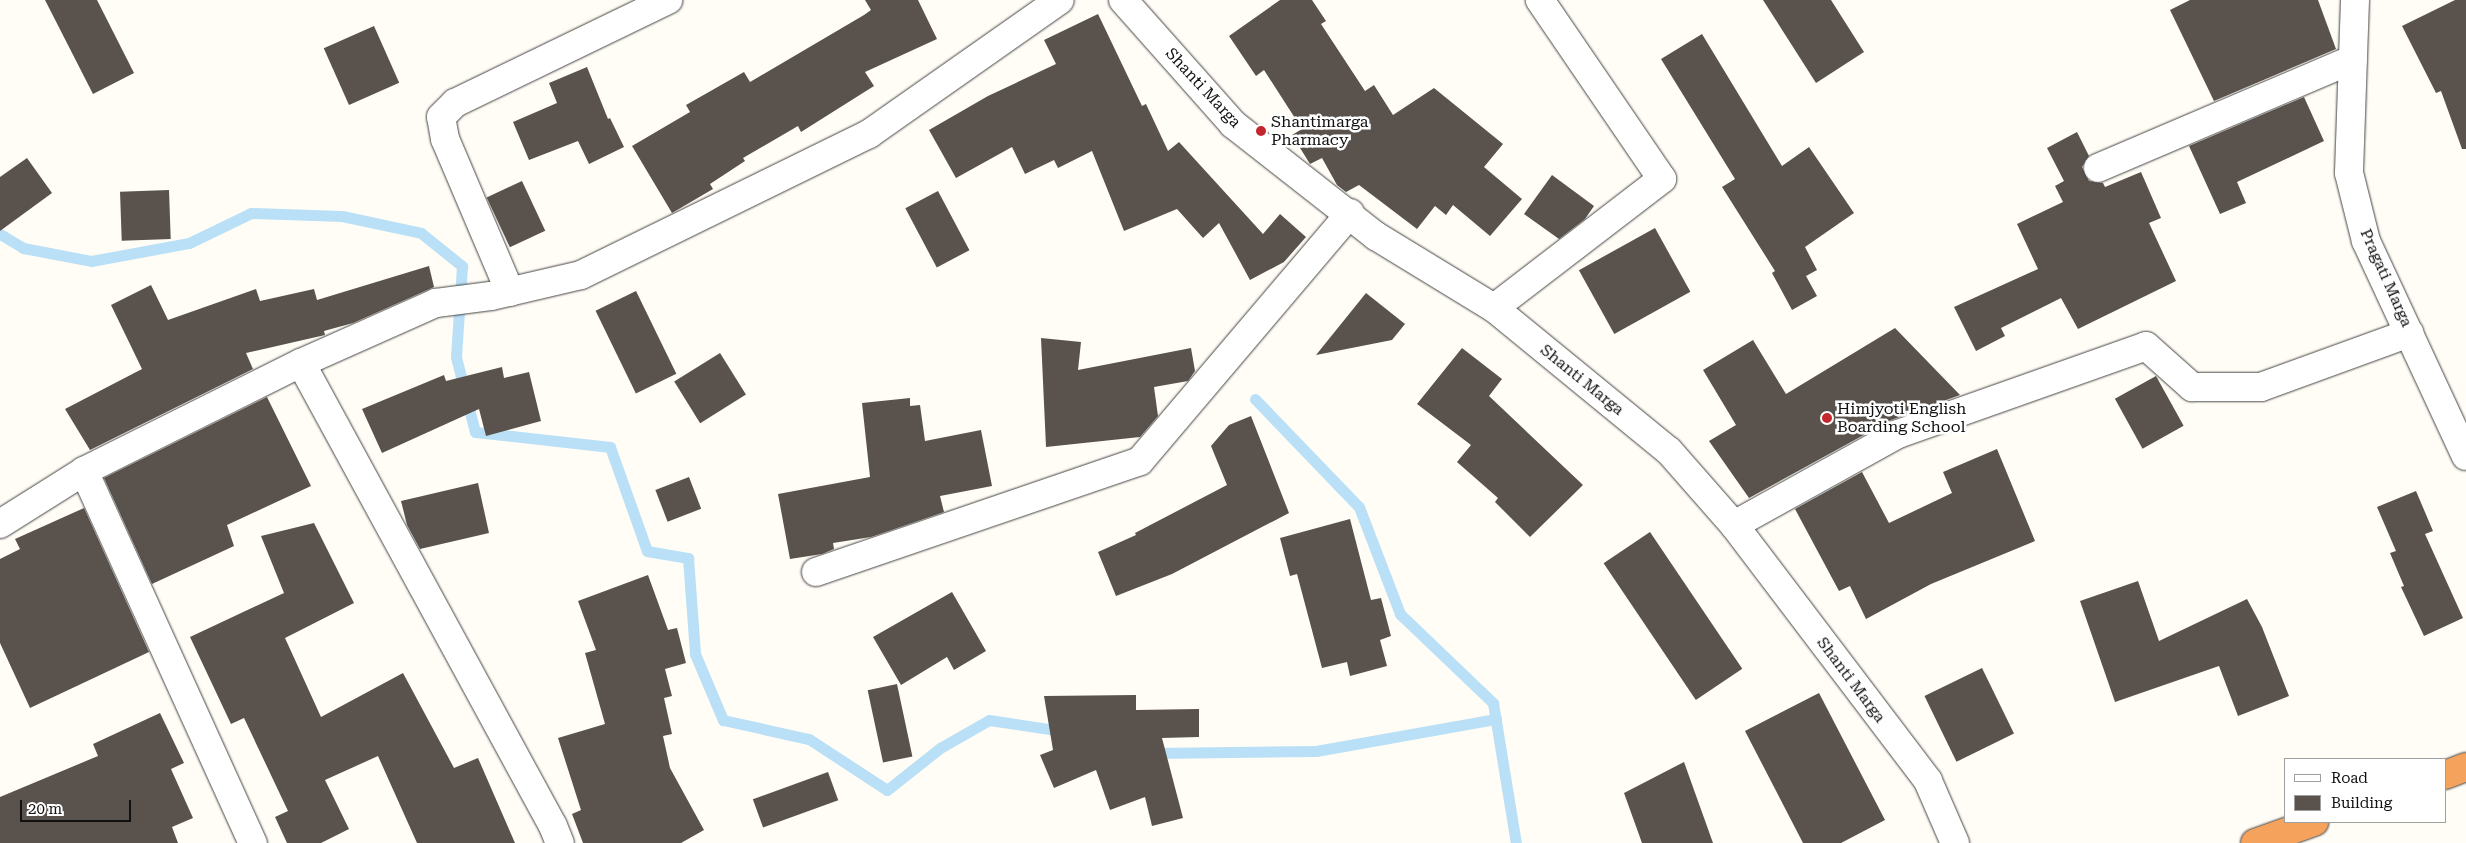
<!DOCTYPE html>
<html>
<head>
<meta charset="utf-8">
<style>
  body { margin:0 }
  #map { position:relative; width:2466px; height:843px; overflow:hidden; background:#fffdf5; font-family:"Roboto Serif",serif }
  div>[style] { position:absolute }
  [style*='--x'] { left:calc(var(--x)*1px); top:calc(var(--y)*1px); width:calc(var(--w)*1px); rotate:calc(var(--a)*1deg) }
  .stream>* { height:11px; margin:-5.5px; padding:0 5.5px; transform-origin:5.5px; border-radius:5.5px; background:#b9e0f7 }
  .building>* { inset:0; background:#5a524d; transform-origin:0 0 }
  .roads { filter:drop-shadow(0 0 1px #444) drop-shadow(0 0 1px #444) }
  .street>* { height:28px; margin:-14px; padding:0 14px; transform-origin:14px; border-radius:14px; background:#fff }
  .highway>* { height:28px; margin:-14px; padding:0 14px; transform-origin:14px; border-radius:14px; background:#f5a25d }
  .dots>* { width:14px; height:14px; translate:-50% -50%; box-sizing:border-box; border:2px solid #fff; border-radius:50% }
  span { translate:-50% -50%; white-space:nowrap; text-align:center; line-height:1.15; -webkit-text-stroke:5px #fff; paint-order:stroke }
  .street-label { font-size:16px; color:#111 }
  .poi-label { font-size:16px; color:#111 }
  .left { translate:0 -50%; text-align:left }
  .legend { position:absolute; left:2284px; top:758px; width:162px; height:65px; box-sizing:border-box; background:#fff; border:1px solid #a0a0a0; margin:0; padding:6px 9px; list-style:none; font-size:15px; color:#111 }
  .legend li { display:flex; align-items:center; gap:10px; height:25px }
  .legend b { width:25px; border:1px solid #a0a0a0 }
  .scale { position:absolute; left:20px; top:800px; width:111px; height:22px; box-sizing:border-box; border:2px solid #111; border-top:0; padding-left:6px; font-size:15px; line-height:18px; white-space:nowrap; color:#111; -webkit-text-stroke:4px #fff; paint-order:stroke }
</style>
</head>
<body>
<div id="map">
  <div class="stream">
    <i style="--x:0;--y:234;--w:27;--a:31"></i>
    <i style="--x:23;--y:248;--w:69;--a:10.8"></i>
    <i style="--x:91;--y:261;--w:100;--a:-10.4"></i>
    <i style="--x:189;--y:243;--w:69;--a:-25.8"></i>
    <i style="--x:251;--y:213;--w:91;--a:1.9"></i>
    <i style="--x:342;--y:216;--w:81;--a:12.1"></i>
    <i style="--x:421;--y:233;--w:53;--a:38.8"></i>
    <i style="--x:462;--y:266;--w:91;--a:93.8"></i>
    <i style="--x:456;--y:357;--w:77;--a:75.8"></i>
    <i style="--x:475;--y:432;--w:136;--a:6.3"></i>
    <i style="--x:610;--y:447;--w:110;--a:70.4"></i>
    <i style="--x:647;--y:551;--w:42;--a:9.7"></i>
    <i style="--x:688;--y:558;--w:96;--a:85.8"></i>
    <i style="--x:695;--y:654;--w:72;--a:67"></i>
    <i style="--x:723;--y:720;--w:88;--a:12.5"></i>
    <i style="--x:809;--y:739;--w:93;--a:33.2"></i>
    <i style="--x:887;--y:790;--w:68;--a:-38.4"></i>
    <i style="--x:940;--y:748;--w:56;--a:-29.7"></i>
    <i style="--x:989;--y:720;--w:75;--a:8.5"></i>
    <i style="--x:1255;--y:399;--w:150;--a:46.1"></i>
    <i style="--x:1359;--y:507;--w:115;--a:69"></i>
    <i style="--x:1400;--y:614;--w:129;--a:43.7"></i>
    <i style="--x:1493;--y:703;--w:142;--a:80.7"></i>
    <i style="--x:1153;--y:753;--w:163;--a:-0.7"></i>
    <i style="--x:1316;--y:751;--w:183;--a:-10.1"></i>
  </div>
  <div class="building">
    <i style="clip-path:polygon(45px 0,97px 0,134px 73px,93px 94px)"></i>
    <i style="clip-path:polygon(865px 0,918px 0,937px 39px,865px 72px,874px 86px,801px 132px,798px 126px,743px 158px,745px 161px,710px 184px,713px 189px,672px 213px,632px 146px,690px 112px,686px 105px,744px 72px,750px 82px,864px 15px,871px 10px)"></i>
    <i style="clip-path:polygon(1280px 0,1312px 0,1326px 21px,1321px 24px,1365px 91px,1374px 85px,1393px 115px,1434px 88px,1503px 144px,1484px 167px,1522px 199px,1490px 236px,1453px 205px,1446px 215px,1435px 206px,1417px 229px,1359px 185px,1346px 192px,1337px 185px,1322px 158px,1310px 164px,1292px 135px,1302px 129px,1264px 70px,1256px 76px,1229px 36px)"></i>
    <i style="clip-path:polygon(1763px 0,1831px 0,1864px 52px,1816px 83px)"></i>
    <i style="clip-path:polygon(2190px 0,2318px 0,2336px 49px,2214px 101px,2170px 10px)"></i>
    <i style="clip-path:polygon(2455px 0,2466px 0,2466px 149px,2462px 149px,2441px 91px,2436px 93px,2402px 26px)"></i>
    <i style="clip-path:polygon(1098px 14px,1142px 106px,1146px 104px,1168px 151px,1179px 142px,1263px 234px,1280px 214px,1306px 237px,1284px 262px,1250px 280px,1219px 223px,1203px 238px,1177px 209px,1124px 231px,1092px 151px,1058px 168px,1054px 160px,1025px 174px,1012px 147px,956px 178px,929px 130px,988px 96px,1056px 64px,1044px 40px)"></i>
    <i style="left:374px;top:26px;width:62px;height:55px;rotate:66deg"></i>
    <i style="clip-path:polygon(1702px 34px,1782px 166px,1809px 147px,1854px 213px,1805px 247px,1817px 270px,1806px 276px,1817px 296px,1792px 310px,1772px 273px,1775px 271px,1722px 187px,1735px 179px,1661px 59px)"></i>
    <i style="clip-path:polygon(587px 67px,608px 119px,610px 118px,624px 147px,589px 164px,578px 141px,529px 160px,513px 122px,557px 103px,549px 83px)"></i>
    <i style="clip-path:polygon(2304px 97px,2324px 141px,2237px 182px,2246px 203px,2220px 214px,2189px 146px)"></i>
    <i style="clip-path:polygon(2077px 132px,2089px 156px,2082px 167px,2089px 181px,2103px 183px,2105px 187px,2141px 172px,2161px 218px,2149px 223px,2176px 281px,2078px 329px,2061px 298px,2001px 328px,2005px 336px,1976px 351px,1954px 307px,2038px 269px,2017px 224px,2063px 202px,2055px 186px,2064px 181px,2047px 148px)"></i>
    <i style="clip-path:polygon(27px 158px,52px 193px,0 231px,0 177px)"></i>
    <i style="clip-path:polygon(1552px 175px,1594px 206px,1585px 219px,1559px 239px,1524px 214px)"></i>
    <i style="left:522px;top:181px;width:55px;height:39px;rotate:65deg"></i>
    <i style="left:169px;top:190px;width:49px;height:49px;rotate:88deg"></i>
    <i style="left:938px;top:191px;width:67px;height:37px;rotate:62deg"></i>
    <i style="left:1655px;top:228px;width:73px;height:87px;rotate:61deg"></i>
    <i style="clip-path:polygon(429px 266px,434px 287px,353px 323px,324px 331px,325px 335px,246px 353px,253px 369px,90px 450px,65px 409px,142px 369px,111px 305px,151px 285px,168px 320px,256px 289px,260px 301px,314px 289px,317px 300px)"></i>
    <i style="left:636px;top:291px;width:92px;height:45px;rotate:64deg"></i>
    <i style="clip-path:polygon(1366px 293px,1405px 324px,1392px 340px,1316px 355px)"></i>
    <i style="clip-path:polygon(1895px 328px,1960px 395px,1891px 420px,1749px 498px,1709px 441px,1736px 425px,1703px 370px,1753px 340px,1786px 394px)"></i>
    <i style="clip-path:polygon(1041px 338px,1081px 342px,1078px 370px,1191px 348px,1195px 371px,1188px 381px,1154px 387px,1158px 416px,1140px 437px,1046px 447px)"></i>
    <i style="clip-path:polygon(1462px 348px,1502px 379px,1489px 396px,1583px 485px,1530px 537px,1495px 502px,1498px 498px,1457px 462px,1471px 445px,1417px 404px)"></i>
    <i style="left:720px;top:353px;width:49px;height:54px;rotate:58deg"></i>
    <i style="clip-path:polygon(502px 367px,504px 378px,529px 372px,541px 421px,486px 436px,479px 409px,382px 453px,362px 409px,444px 375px,446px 381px)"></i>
    <i style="left:2156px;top:376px;width:57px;height:47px;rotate:61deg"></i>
    <i style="clip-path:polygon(267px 397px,311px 486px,227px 525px,234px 546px,152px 584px,104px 478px)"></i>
    <i style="clip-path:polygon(910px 398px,910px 406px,920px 405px,925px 441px,981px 430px,992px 486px,940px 496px,944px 512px,871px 537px,833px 543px,834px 549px,822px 554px,790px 559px,778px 494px,870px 477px,862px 403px)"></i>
    <i style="clip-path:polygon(1251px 416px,1289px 513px,1172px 574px,1116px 596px,1098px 552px,1136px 535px,1135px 533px,1227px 485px,1211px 446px,1229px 425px)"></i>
    <i style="clip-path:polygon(1997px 449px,2035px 541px,1931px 584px,1866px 619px,1850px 586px,1839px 591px,1795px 509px,1862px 472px,1889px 523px,1952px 493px,1943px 472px)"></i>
    <i style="left:689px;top:477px;width:34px;height:36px;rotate:69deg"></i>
    <i style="clip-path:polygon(478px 483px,489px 533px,420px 549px,407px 525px,401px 501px)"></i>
    <i style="clip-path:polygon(2416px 491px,2433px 531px,2425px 534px,2463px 618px,2424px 636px,2401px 587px,2404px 586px,2390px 553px,2396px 551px,2377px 507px)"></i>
    <i style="clip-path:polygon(84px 508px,149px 652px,30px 708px,0 643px,0 559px,20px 549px,15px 539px)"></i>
    <i style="clip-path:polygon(1350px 519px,1371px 600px,1381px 598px,1391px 636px,1380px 640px,1387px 666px,1350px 676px,1347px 662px,1322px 668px,1297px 574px,1290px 576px,1280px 538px)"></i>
    <i style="clip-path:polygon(314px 523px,354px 603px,285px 638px,321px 717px,403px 673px,454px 768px,478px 758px,515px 843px,417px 843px,378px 756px,325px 780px,349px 829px,321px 843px,287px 843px,275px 817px,288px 811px,244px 718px,231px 724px,190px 637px,284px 593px,261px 536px)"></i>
    <i style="left:1650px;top:532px;width:165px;height:56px;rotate:56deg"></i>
    <i style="clip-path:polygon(648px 575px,668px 630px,677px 628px,686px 663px,665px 669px,672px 696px,664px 698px,672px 734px,663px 736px,670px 768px,704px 830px,681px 843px,583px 843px,572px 814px,581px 810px,558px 738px,605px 724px,585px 653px,596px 650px,578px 601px)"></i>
    <i style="clip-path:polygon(2138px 581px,2159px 641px,2247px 599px,2262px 627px,2289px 696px,2238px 716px,2219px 666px,2115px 702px,2080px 601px)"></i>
    <i style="clip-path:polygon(952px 592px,986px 651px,954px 670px,947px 657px,901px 685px,873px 637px)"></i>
    <i style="left:1982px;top:668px;width:73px;height:64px;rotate:64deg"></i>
    <i style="left:897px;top:684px;width:74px;height:30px;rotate:78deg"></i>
    <i style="clip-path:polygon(1819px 693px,1885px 820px,1841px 843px,1803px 843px,1745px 731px)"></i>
    <i style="clip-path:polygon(1136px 695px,1136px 710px,1199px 709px,1199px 737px,1162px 738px,1183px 818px,1152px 826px,1145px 797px,1110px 810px,1096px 770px,1054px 788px,1040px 755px,1053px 750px,1044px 696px)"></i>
    <i style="clip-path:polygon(160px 713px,184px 763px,171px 769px,193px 818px,172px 827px,178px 843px,0 843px,0 797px,98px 756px,93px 744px)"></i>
    <i style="clip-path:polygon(1684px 762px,1713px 843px,1642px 843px,1624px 793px)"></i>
    <i style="left:828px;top:772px;width:30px;height:80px;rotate:70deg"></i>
  </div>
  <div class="roads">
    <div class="street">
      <i style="--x:1123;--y:0;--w:166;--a:48.4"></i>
      <i style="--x:1233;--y:124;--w:182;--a:38.1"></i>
      <i style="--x:1376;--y:236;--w:138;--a:31.4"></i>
      <i style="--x:1494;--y:308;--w:226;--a:39.3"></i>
      <i style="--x:1669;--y:451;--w:98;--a:48.7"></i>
      <i style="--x:1734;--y:525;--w:321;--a:52.8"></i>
      <i style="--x:1928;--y:781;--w:68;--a:66.5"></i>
      <i style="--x:2355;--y:0;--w:173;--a:92"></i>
      <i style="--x:2349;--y:173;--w:70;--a:76"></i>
      <i style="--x:2366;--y:241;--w:237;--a:65.1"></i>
      <i style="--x:2098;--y:168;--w:277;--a:-23.1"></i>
      <i style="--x:510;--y:292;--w:166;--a:-113"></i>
      <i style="--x:445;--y:139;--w:22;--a:-100"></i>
      <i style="--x:441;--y:117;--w:20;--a:-45"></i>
      <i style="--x:455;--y:103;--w:237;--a:-25.8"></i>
      <i style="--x:1494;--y:308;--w:212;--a:-37.5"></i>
      <i style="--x:1662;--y:179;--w:217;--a:-124.3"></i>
      <i style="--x:301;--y:363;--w:527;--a:61.44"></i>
      <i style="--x:553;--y:826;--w:18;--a:68"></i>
      <i style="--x:84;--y:471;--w:409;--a:65.6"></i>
      <i style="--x:0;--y:524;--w:99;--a:-32.2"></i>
      <i style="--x:84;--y:471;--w:242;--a:-26.5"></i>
      <i style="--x:301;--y:363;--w:148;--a:-24"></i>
      <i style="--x:436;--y:303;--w:55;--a:-7.3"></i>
      <i style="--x:491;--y:296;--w:92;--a:-13.1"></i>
      <i style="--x:581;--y:275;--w:321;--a:-26.1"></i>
      <i style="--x:869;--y:134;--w:233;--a:-35.1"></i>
      <i style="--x:1734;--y:525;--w:188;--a:-29"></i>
      <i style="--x:1898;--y:434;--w:263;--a:-19.5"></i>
      <i style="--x:2146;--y:346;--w:62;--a:41.7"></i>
      <i style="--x:2192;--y:387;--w:69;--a:0"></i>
      <i style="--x:2261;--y:387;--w:158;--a:-20"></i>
      <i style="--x:816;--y:572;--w:342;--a:-18.9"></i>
      <i style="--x:1140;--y:461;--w:325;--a:-49.7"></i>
    </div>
    <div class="highway">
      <i style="--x:2445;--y:775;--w:22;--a:-21"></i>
      <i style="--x:2255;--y:843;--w:63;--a:-19.6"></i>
    </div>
  </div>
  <div class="dots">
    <i style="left:1261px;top:131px;background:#c4262e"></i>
    <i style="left:1827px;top:418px;background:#c4262e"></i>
  </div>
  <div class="street-label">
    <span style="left:1203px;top:88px;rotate:47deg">Shanti Marga</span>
    <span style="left:2386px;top:278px;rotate:66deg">Pragati Marga</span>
    <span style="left:1582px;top:380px;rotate:39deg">Shanti Marga</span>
    <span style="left:1851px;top:680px;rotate:53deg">Shanti Marga</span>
  </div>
  <div class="poi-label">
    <span class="left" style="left:1271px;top:131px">Shantimarga<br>Pharmacy</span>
    <span class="left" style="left:1837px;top:418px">Himjyoti English<br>Boarding School</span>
  </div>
  <ul class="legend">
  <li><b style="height:6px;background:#fff"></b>Road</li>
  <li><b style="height:14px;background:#5a524d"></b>Building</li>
  </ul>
  <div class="scale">20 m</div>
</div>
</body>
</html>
